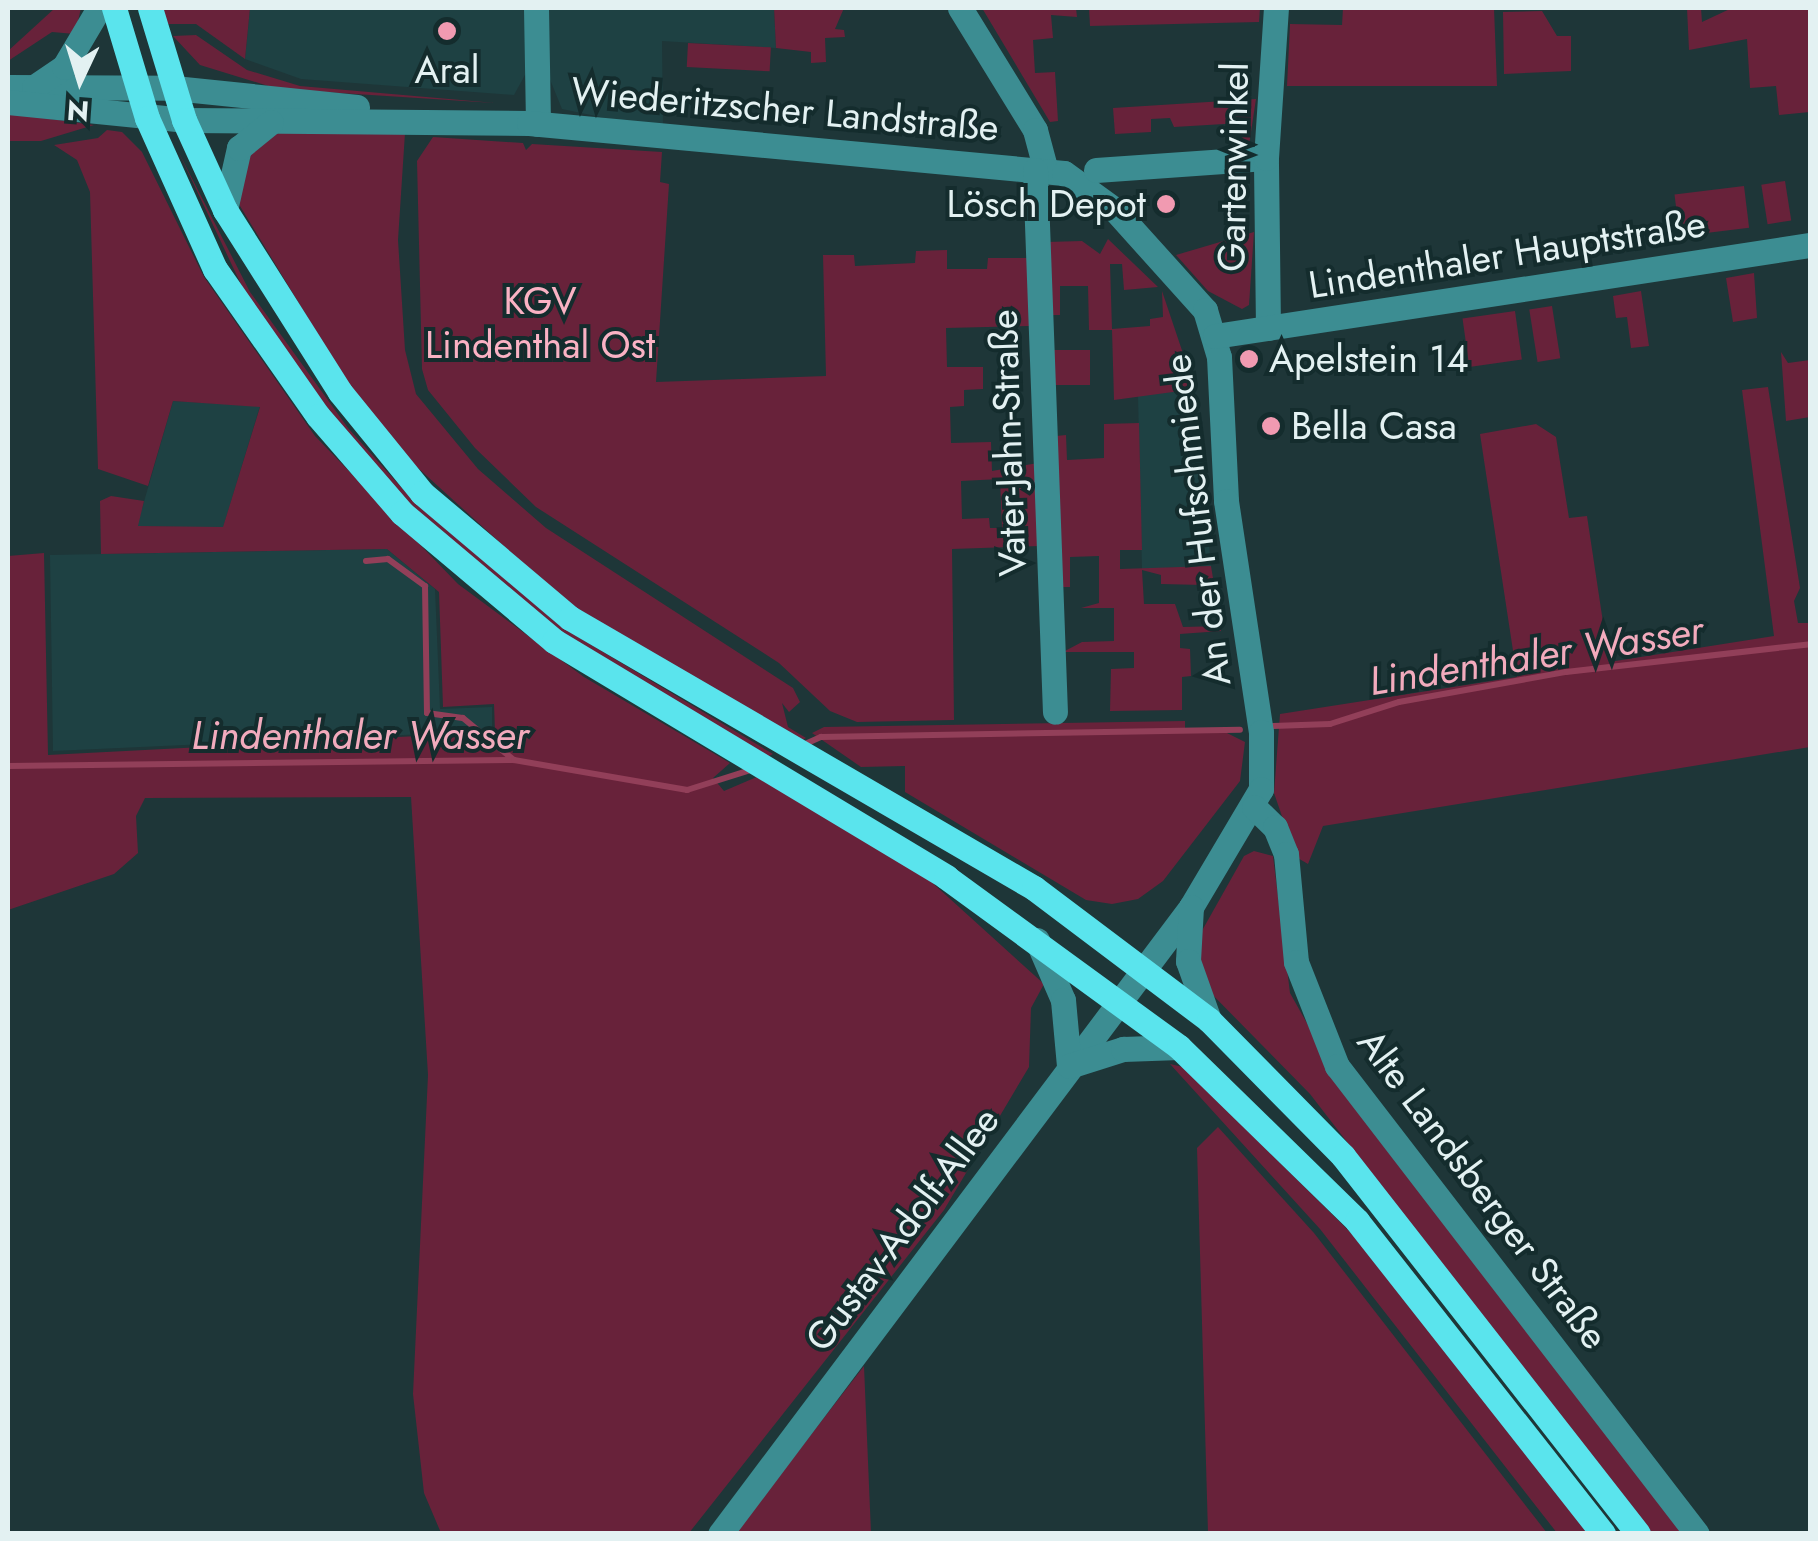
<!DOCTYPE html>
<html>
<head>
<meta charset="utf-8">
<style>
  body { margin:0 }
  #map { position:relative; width:1818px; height:1541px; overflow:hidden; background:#1e3638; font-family:Jost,sans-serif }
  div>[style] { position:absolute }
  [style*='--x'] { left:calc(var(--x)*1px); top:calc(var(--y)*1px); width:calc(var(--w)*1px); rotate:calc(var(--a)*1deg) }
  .built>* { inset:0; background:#1e4143 }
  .green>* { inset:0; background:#68223a; transform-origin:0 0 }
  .stream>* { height:6px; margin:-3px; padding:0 3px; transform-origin:3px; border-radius:3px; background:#923f59 }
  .minor>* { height:25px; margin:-12.5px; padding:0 12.5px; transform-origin:12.5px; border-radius:12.5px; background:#3c8d92 }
  .major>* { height:25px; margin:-12.5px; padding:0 12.5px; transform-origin:12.5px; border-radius:12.5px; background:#5ae4ed }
  .dots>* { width:28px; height:28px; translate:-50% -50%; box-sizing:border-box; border:5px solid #142c2d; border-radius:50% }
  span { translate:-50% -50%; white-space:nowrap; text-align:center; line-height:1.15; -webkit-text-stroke:8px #142c2d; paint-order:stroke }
  .poi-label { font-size:38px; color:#e3f1f2 }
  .right { translate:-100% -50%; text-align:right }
  .left { translate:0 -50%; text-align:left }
  .street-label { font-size:38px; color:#e3f1f2 }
  .park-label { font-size:38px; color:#fab2c4 }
  .water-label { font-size:40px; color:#f2abbd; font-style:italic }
  .frame { position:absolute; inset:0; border:10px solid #e3f1f2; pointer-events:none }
  .north { position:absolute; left:30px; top:30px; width:100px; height:100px; -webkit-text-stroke:8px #142c2d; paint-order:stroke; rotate:184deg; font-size:28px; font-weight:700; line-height:40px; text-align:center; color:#e3f1f2 }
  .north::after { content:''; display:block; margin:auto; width:35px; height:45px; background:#e3f1f2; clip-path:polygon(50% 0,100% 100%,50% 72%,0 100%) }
</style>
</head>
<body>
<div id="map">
  <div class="built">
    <i style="clip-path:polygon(250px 8px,529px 8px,531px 64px,514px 95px,301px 79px,245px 59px)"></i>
    <i style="clip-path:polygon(546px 8px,774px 8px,776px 48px,662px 41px,663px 130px,562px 109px,549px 77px)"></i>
    <i style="clip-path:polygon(1195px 389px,1211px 566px,1142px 569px,1138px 395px)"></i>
    <i style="clip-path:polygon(173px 401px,260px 406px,223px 528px,137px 526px)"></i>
    <i style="clip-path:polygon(387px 549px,435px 589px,440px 709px,492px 707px,492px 731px,53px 751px,50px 555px)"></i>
  </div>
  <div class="green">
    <i style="clip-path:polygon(55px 8px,81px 8px,75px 34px,52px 32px,8px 61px,8px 51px)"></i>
    <i style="clip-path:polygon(162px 8px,250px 8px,245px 59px,196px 24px,168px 24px)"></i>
    <i style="clip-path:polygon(774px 8px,844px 8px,835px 29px,844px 30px,845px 37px,825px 38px,826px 62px,811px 63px,811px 52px,776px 48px)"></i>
    <i style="clip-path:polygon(982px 8px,1076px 8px,1077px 17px,1051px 15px,1053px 38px,1033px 40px,1035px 73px,1055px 72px,1058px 121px,1050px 122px)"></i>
    <i style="clip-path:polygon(1089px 8px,1260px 8px,1259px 22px,1090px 26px)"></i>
    <i style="clip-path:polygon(1343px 8px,1494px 8px,1497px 86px,1287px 86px,1290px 24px,1342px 25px)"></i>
    <i style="clip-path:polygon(1687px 8px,1701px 8px,1702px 22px,1732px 8px,1810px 8px,1810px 112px,1779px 115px,1776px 86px,1750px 88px,1747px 39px,1689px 50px)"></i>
    <i style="clip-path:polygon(1542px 11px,1557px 36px,1571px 36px,1571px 71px,1504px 74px,1503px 12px)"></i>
    <i style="clip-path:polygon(196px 35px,247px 70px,300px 86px,495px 103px,278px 89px,200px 65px,173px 36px)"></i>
    <i style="left:688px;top:43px;width:83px;height:24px;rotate:3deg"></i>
    <i style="clip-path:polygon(1256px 99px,1249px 145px,1243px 145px,1241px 123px,1174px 127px,1170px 118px,1151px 119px,1151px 132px,1115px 134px,1113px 108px)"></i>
    <i style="clip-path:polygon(8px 113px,94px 125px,41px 141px,8px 141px)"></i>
    <i style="clip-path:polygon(107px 130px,122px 132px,142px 152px,204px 277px,315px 436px,458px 584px,584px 677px,730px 763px,713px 778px,724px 791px,759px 776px,927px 878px,1044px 984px,1031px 1008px,1029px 1067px,944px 1210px,689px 1533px,441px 1533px,424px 1493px,413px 1394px,428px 1075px,411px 797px,145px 798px,136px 816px,138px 853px,114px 874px,8px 910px,8px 556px,44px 553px,48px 755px,495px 732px,494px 704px,443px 707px,439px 592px,387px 549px,101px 554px,100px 501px,111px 496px,144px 501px,138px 526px,223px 527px,260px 407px,173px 401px,148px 486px,98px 469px,90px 192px,77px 160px,54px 145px,98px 138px)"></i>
    <i style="clip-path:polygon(284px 132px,405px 133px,398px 240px,405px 350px,416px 394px,478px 469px,546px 528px,793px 688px,800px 702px,789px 712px,782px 703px,788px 727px,806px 738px,798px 742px,562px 599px,395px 447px,360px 404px,240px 206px,236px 168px,270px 135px)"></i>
    <i style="clip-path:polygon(evenodd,433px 137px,523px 143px,526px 150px,532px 144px,662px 152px,660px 182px,669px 184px,656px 382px,826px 376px,823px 255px,854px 255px,855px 266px,915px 263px,916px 251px,947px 250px,947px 269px,987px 269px,988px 258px,1028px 258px,1030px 326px,946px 328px,947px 367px,983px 367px,983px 389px,964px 390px,964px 406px,950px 407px,951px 443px,991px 442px,992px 471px,1038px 463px,1040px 546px,952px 549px,954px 720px,857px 722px,830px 711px,779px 663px,536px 507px,475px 448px,428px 390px,422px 369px,417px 161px,433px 137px,1000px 479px,1002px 528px,990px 528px,989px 518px,962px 519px,961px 481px,1000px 479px)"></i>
    <i style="clip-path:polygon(178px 151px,250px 292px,348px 428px,410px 497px,563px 628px,773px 754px,767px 757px,624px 675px,539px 616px,410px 506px,351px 440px,248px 299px)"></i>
    <i style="left:1785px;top:181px;width:40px;height:24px;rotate:81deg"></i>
    <i style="left:1744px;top:186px;width:42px;height:70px;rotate:83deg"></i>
    <i style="clip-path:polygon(1254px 232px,1249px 305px,1242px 309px,1208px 291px,1176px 255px)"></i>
    <i style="clip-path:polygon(1108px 239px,1158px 287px,1124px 290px,1122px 264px,1110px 264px,1112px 329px,1150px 326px,1150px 319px,1163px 317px,1162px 291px,1195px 389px,1114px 400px,1112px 330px,1089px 330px,1088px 286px,1060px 286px,1060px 315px,1049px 315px,1047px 242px,1082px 241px,1100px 254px)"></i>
    <i style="clip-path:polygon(1754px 273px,1757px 318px,1733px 322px,1726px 278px)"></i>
    <i style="clip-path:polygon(1641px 291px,1649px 346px,1631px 348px,1627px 317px,1616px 318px,1613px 296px)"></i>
    <i style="left:1552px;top:306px;width:53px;height:23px;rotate:81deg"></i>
    <i style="left:1515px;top:311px;width:49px;height:53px;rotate:82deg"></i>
    <i style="left:1090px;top:350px;width:35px;height:39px;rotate:90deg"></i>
    <i style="clip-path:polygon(1781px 352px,1788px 363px,1810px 360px,1810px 417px,1786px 421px)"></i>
    <i style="clip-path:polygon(1768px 387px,1800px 588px,1794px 601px,1798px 623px,1810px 623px,1810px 747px,1323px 826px,1308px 864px,1296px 857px,1274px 793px,1280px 714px,1517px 677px,1480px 434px,1536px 424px,1556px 437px,1569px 518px,1587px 516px,1609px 662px,1774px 636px,1742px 390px)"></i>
    <i style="clip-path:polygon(1139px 423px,1142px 550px,1120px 550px,1120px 569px,1211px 566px,1214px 584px,1203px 585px,1161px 584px,1161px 575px,1142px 570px,1144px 604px,1175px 604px,1183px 627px,1221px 626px,1221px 631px,1180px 634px,1180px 648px,1190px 649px,1191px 676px,1182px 677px,1182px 710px,1110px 711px,1111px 669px,1134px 668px,1134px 652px,1063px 652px,1082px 642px,1114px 641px,1114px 608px,1081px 608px,1099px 603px,1099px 556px,1070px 557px,1070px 587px,1062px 587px,1056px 436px,1066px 435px,1067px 460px,1104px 458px,1104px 424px)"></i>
    <i style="clip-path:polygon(1185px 721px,1185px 733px,1227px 733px,1245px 742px,1240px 781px,1163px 881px,1138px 899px,1112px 904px,1086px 900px,905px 792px,905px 766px,861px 767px,812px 733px,824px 727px)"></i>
    <i style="clip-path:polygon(1254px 851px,1273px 856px,1290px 993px,1313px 1034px,1684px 1533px,1649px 1533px,1310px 1094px,1200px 982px,1199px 936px,1244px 856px)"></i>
    <i style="clip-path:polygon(1170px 1064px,1183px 1067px,1352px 1234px,1588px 1533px,1557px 1533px,1320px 1229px)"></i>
    <i style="clip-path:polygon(1218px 1127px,1314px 1233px,1547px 1533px,1208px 1533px,1197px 1148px)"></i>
    <i style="clip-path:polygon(864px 1366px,871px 1533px,735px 1534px,786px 1467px)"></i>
  </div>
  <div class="stream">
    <i style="--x:366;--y:561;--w:22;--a:-5"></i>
    <i style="--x:388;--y:559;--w:46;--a:36.1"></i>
    <i style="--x:425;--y:586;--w:127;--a:89.1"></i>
    <i style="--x:427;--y:713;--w:36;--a:8"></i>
    <i style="--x:463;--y:718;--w:66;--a:39.5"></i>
    <i style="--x:1273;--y:726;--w:57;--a:-2"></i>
    <i style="--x:1330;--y:724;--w:72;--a:-17.7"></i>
    <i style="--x:1399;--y:702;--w:170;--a:-10.2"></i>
    <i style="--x:1566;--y:672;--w:246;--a:-6.5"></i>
    <i style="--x:803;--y:745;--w:20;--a:-24"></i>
    <i style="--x:821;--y:737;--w:419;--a:-1"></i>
    <i style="--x:8;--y:766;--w:506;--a:-0.68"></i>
    <i style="--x:514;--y:760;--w:176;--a:9.8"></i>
    <i style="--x:687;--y:790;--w:67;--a:-17.4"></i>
  </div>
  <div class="minor">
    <i style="--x:536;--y:8;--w:116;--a:89"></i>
    <i style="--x:960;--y:8;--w:143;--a:58.4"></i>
    <i style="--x:1035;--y:130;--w:42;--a:75"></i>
    <i style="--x:8;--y:87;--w:166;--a:0.3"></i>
    <i style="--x:174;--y:88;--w:184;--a:5.9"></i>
    <i style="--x:34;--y:87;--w:36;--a:-34"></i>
    <i style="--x:64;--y:67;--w:69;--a:-59.3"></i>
    <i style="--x:8;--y:102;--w:177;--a:5.8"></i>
    <i style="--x:184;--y:120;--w:345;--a:0.5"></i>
    <i style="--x:529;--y:123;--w:537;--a:5.34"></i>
    <i style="--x:1064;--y:173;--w:62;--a:35.8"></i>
    <i style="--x:1114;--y:209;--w:136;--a:48"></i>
    <i style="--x:1205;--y:310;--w:49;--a:73.4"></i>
    <i style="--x:1219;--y:357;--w:144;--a:87.2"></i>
    <i style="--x:1226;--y:501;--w:234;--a:81.4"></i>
    <i style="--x:1261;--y:732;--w:57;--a:90"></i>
    <i style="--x:1261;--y:789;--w:137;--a:120.7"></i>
    <i style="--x:1191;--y:907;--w:784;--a:126.91"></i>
    <i style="--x:1035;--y:170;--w:542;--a:87.89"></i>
    <i style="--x:1096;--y:170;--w:170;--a:-4"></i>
    <i style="--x:225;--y:210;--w:64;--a:-77.3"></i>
    <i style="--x:239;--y:148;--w:41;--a:-39.1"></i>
    <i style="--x:1268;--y:328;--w:170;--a:-90.7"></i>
    <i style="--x:1266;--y:158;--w:150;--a:-86.2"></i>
    <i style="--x:1215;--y:336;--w:602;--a:-8.7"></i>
    <i style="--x:1254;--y:807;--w:29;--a:44"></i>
    <i style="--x:1275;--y:827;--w:29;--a:68"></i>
    <i style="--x:1286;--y:854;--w:108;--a:84.7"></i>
    <i style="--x:1296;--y:962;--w:112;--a:68.5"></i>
    <i style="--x:1337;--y:1066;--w:590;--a:52.43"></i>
    <i style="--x:1191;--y:907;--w:54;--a:93.2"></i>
    <i style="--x:1188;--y:961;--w:63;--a:70.4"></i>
    <i style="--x:1037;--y:940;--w:65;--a:66.6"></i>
    <i style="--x:1063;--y:1000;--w:66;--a:84.8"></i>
    <i style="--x:1069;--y:1066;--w:57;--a:-17.5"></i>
    <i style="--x:1123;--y:1049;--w:56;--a:-2"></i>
  </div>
  <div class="major">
    <i style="--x:114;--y:8;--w:115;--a:73.3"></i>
    <i style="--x:147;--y:118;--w:166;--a:65.8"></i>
    <i style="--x:215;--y:269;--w:179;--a:55"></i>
    <i style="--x:318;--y:416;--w:128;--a:49.1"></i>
    <i style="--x:402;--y:513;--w:199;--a:40.1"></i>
    <i style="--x:554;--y:641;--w:458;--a:31"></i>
    <i style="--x:946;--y:877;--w:288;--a:36.1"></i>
    <i style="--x:1179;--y:1047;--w:249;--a:44.3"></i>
    <i style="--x:1357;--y:1221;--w:398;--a:51.8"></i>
    <i style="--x:150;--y:8;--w:117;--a:73.1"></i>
    <i style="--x:184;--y:120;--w:99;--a:65.5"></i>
    <i style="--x:225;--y:210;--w:215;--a:57.7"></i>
    <i style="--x:340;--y:392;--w:130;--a:50.9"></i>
    <i style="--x:422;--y:493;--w:194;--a:40.2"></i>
    <i style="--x:570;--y:618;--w:537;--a:30.19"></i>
    <i style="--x:1034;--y:888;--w:219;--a:37"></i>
    <i style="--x:1209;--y:1020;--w:191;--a:45.4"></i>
    <i style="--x:1343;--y:1156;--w:479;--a:52"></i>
  </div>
  <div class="dots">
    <i style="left:447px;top:31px;background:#f19ab1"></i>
    <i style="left:1166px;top:204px;background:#f19ab1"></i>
    <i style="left:1249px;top:359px;background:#f19ab1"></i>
    <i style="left:1271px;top:426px;background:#f19ab1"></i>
  </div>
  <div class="poi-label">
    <span style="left:447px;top:70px">Aral</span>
    <span class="right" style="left:1146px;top:204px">Lösch Depot</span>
    <span class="left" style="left:1269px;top:359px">Apelstein 14</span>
    <span class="left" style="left:1291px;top:426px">Bella Casa</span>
  </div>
  <div class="street-label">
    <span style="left:785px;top:109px;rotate:5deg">Wiederitzscher Landstraße</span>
    <span style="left:1233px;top:167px;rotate:-89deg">Gartenwinkel</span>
    <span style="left:1507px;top:254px;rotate:-9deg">Lindenthaler Hauptstraße</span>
    <span style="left:1008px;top:443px;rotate:-92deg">Vater-Jahn-Straße</span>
    <span style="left:1197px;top:520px;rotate:-97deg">An der Hufschmiede</span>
    <span style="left:1483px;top:1189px;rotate:53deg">Alte Landsberger Straße</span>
    <span style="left:902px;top:1229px;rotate:-53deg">Gustav-Adolf-Allee</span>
  </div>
  <div class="park-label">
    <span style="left:540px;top:323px">KGV<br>Lindenthal Ost</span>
  </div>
  <div class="water-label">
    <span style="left:1536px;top:655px;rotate:-9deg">Lindenthaler Wasser</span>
    <span style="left:360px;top:735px">Lindenthaler Wasser</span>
  </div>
  <div class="frame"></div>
  <div class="north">N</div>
</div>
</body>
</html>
